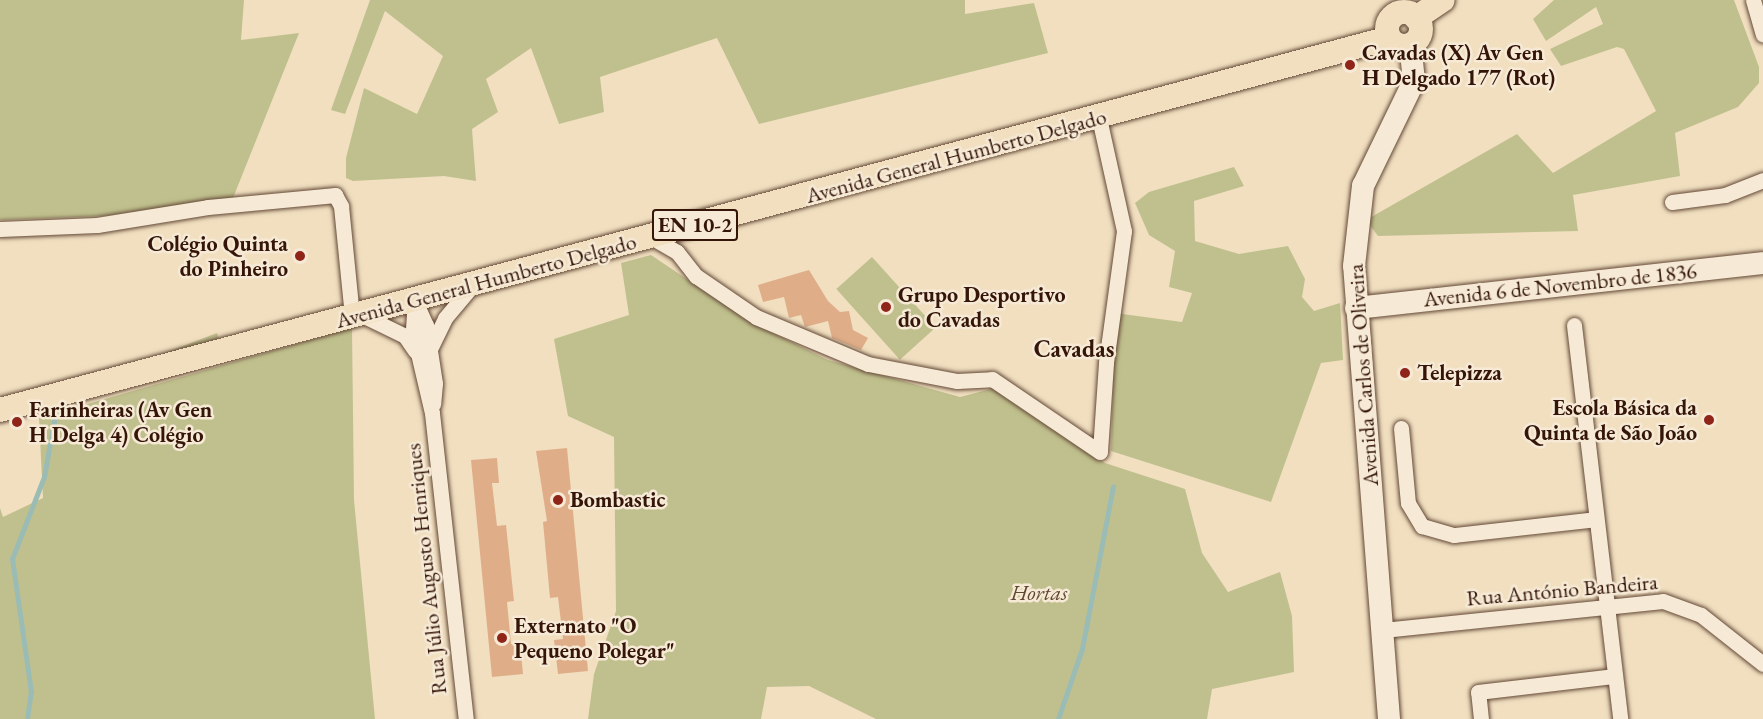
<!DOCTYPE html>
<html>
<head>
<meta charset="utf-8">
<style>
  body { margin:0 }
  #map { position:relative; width:1763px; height:719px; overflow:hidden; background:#f1dfc0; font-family:"EB Garamond",serif }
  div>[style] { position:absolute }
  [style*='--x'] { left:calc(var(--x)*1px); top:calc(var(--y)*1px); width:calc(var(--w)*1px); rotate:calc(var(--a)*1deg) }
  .green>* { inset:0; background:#c0c08e; transform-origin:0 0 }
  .stream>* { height:4.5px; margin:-2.25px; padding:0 2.25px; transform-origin:2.25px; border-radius:2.25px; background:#9bbcb5 }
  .building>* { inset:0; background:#dfae89 }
  .roads { filter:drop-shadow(0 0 2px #634836) drop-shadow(0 0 2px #634836) }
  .street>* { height:15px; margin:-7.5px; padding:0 7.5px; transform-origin:7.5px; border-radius:7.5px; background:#f6ead6 }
  .secondary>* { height:22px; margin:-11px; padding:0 11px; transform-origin:11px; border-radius:11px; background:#f6ead6 }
  .primary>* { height:24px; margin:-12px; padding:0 12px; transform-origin:12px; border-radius:12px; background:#f1dfc0 }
  .primary>.ring { margin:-12px; padding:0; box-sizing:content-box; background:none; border:24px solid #f1dfc0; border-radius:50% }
  .dots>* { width:16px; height:16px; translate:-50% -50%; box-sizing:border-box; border:3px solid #f6ead6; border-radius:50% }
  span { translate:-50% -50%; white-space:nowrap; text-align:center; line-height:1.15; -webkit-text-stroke:5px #f6ead6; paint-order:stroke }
  .shield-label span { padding:2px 4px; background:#f6ead6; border:2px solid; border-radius:4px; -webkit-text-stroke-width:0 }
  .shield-label { font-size:21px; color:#341508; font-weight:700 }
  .poi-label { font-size:22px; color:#341508; font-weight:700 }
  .left { translate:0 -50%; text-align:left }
  .right { translate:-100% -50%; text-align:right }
  .street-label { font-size:22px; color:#341508 }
  .park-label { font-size:22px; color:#5e4830; font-style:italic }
  .neighbourhood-label { font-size:24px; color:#341508; font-weight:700 }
</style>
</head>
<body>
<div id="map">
  <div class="green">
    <i style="clip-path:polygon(0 0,244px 0,241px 40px,299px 33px,233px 198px,103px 216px,0 220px)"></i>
    <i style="clip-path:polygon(370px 0,965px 0,965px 14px,1034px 3px,1048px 53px,759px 124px,717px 38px,600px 77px,604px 112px,559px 124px,531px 48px,486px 79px,498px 112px,472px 129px,476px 181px,444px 176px,353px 181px,346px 178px,346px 158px,364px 88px,417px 114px,443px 56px,385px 11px,345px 114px,331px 110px)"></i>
    <i style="clip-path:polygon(1554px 0,1734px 0,1759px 67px,1759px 83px,1738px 107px,1675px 133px,1680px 176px,1573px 195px,1578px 231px,1378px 236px,1366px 220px,1517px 134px,1553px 173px,1656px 111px,1624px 49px,1617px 47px,1561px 66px,1550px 49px,1603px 24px,1596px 7px,1546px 41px,1533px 19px)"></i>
    <i style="clip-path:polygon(1234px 167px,1244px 186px,1194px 201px,1195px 241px,1239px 254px,1288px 246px,1305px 279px,1302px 297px,1314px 311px,1340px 303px,1343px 360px,1321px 363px,1271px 502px,1111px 451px,1115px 313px,1182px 322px,1192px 293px,1169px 287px,1175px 251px,1149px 235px,1135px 203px,1149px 192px)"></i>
    <i style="clip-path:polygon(651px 255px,752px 323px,828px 360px,960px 397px,995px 388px,1105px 463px,1185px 489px,1202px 553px,1228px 592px,1280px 572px,1292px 616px,1294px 672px,1212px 689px,1207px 719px,876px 719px,809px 686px,767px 687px,761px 719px,588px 719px,594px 674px,616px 611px,614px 437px,568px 416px,554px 339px,629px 315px,621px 263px)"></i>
    <i style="left:872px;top:257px;width:95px;height:48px;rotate:48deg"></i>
    <i style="clip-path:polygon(352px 328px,354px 500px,375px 719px,0 719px,0 508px,3px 517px,43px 498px,39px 418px)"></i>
    <i style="left:217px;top:333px;width:9px;height:191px;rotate:69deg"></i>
  </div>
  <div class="stream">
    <i style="--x:27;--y:719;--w:27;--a:-82"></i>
    <i style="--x:31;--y:692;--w:134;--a:-98.1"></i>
    <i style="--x:12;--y:559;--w:88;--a:-68.7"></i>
    <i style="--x:44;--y:477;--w:68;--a:-79.8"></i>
    <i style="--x:1058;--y:719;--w:74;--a:-71.1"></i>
    <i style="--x:1082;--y:649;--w:165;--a:-79.2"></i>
  </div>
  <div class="building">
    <i style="clip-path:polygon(809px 270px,828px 301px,840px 312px,849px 311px,853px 330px,868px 338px,861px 350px,832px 338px,828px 321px,805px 327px,801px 315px,789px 318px,784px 297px,763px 302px,758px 285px)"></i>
    <i style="clip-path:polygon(567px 448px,588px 671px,558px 674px,554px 640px,563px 639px,558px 597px,550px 598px,543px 522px,547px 521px,536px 451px)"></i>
    <i style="clip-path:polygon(497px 458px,499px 483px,492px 483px,497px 526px,506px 525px,514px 601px,507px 602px,511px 644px,520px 643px,523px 674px,492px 677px,471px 460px)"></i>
  </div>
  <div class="roads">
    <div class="street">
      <i style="--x:1753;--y:0;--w:36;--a:74"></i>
      <i style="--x:1099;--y:118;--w:116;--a:77.5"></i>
      <i style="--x:1124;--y:231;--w:133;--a:97.8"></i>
      <i style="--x:1106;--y:363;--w:89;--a:93.9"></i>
      <i style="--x:1672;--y:202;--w:53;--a:-7.5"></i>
      <i style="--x:1725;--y:195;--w:41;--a:-21.5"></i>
      <i style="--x:0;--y:229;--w:97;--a:-2.4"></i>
      <i style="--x:97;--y:225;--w:112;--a:-9.2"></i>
      <i style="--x:208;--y:207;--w:128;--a:-5.4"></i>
      <i style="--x:335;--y:195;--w:13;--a:61"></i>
      <i style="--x:341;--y:206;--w:112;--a:84.3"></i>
      <i style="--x:651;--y:237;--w:30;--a:30"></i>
      <i style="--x:677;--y:252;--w:31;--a:52"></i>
      <i style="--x:696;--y:276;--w:73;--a:34.3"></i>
      <i style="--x:756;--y:317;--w:121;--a:22.8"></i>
      <i style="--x:868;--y:364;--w:91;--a:10.8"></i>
      <i style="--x:957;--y:381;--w:35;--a:-3"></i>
      <i style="--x:992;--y:379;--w:130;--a:34.1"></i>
      <i style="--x:415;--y:300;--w:32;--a:94"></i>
      <i style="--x:413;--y:332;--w:83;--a:76.8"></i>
      <i style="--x:432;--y:413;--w:308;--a:83.7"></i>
      <i style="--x:416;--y:303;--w:24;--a:66"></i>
      <i style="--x:426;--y:325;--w:59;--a:81.2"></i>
      <i style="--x:435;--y:383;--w:21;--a:95"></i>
      <i style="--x:362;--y:315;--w:48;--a:26"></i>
      <i style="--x:405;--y:336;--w:18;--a:56"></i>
      <i style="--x:1574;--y:325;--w:397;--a:83.3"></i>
      <i style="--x:430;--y:349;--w:34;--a:-64"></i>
      <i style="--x:445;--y:318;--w:40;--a:-50"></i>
      <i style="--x:1401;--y:428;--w:75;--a:84.7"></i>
      <i style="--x:1408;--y:503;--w:27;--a:59"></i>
      <i style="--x:1422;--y:526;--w:33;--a:16"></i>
      <i style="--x:1454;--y:535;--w:143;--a:-6.4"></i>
      <i style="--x:1383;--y:630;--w:281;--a:-5.9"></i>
      <i style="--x:1663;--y:601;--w:40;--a:20.2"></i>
      <i style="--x:1701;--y:615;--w:79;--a:38.3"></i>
      <i style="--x:1481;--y:719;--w:27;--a:-96"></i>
      <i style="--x:1478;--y:692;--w:138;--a:-6.7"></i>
    </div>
    <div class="secondary">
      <i style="--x:1356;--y:308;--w:409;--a:-6.3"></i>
      <i style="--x:1389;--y:719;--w:454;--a:-94.4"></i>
      <i style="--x:1354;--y:266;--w:81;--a:-83.6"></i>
      <i style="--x:1363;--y:186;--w:117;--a:-64.1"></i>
      <i style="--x:1414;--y:81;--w:36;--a:-96"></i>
    </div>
    <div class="primary">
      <i class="ring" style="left:1387px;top:12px;width:10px;height:10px"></i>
      <i style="--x:1416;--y:18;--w:32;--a:-34"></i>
      <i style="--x:0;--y:410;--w:1438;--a:-14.99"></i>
    </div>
  </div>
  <div class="dots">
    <i style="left:1350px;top:65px;background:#8f2418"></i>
    <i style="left:300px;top:256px;background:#8f2418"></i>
    <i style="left:886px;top:307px;background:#8f2418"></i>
    <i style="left:1405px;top:373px;background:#8f2418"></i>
    <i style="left:1709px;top:420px;background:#8f2418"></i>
    <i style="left:17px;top:422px;background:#8f2418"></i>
    <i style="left:558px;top:500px;background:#8f2418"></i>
    <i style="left:502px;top:638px;background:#8f2418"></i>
  </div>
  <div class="shield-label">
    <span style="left:695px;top:225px">EN 10-2</span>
  </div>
  <div class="poi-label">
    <span class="left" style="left:1362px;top:65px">Cavadas (X) Av Gen<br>H Delgado 177 (Rot)</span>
    <span class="right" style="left:288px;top:256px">Colégio Quinta<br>do Pinheiro</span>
    <span class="left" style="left:898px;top:307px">Grupo Desportivo<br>do Cavadas</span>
    <span class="left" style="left:1417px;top:373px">Telepizza</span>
    <span class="right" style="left:1697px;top:420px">Escola Básica da<br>Quinta de São João</span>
    <span class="left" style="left:29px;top:422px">Farinheiras (Av Gen<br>H Delga 4) Colégio</span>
    <span class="left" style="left:570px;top:500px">Bombastic</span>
    <span class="left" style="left:514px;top:638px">Externato "O<br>Pequeno Polegar"</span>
  </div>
  <div class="street-label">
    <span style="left:956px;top:156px;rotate:-15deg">Avenida General Humberto Delgado</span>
    <span style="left:486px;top:281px;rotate:-15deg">Avenida General Humberto Delgado</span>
    <span style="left:1560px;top:285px;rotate:-6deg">Avenida 6 de Novembro de 1836</span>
    <span style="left:1363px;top:375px;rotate:-94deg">Avenida Carlos de Oliveira</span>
    <span style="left:426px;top:569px;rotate:-96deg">Rua Júlio Augusto Henriques</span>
    <span style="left:1562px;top:590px;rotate:-5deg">Rua António Bandeira</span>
  </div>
  <div class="park-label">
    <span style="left:1039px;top:593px">Hortas</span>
  </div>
  <div class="neighbourhood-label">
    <span style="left:1074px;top:349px">Cavadas</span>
  </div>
</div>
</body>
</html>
